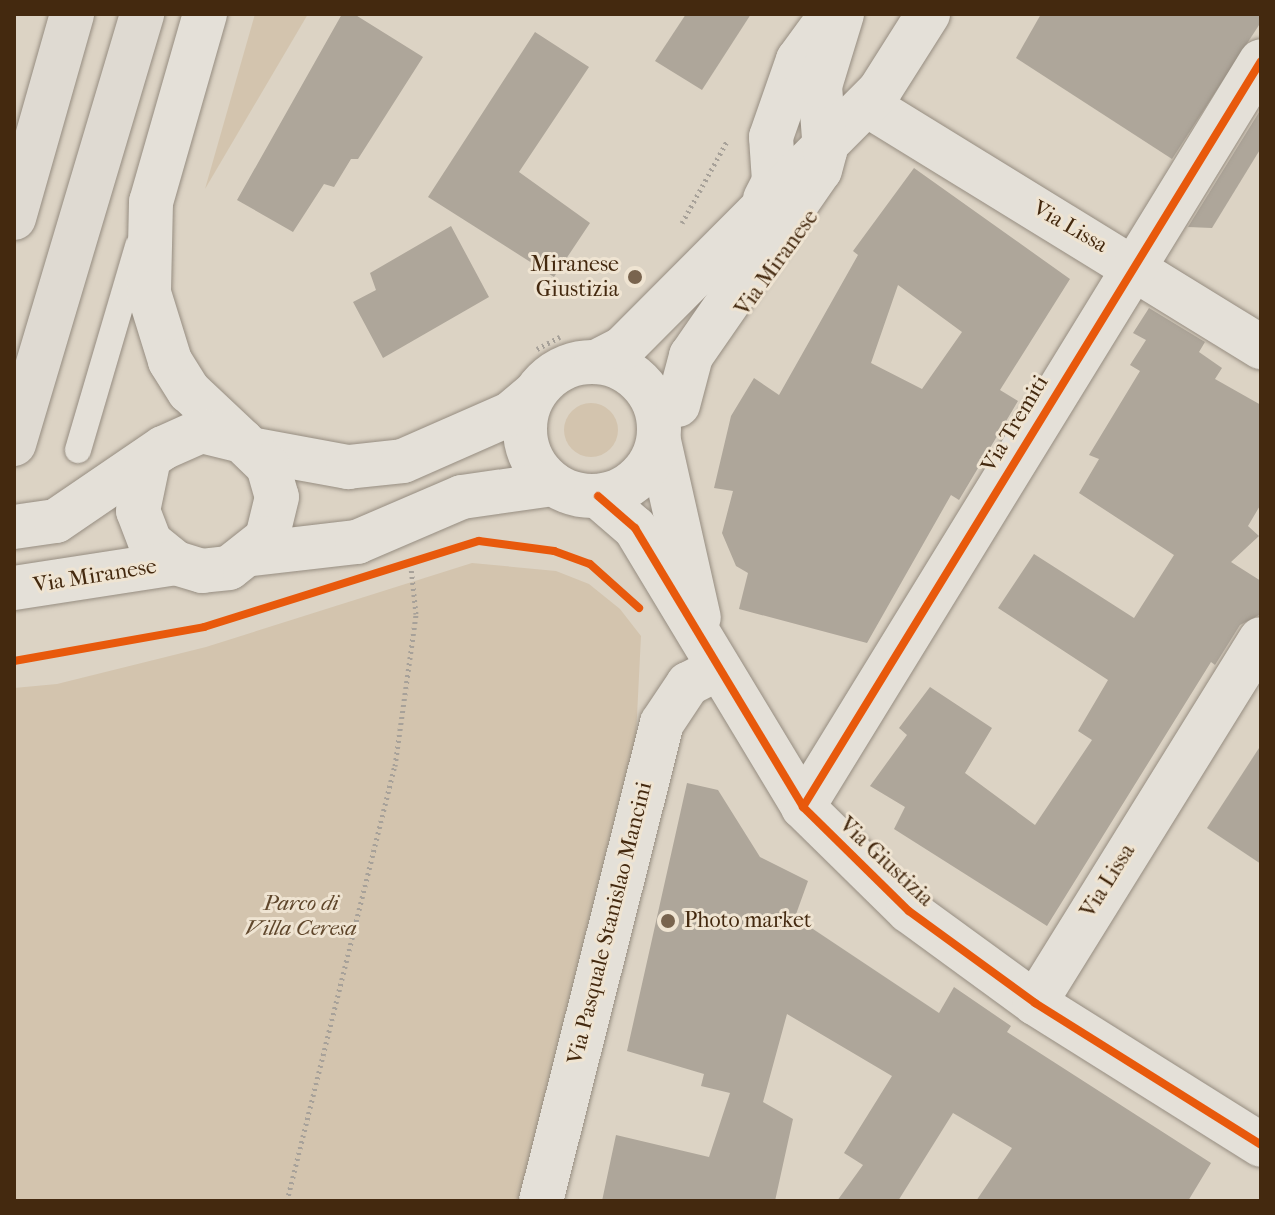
<!DOCTYPE html>
<style>
body{margin:0}
#map{position:relative;width:1275px;height:1215px;overflow:hidden;background:#dcd3c4;font-family:"IM FELL French Canon",serif}
div>[style]{position:absolute}
[style*='--x']{left:calc(var(--x)*1px);top:calc(var(--y)*1px);width:calc(var(--w)*1px);rotate:calc(var(--a)*1deg)}
.green>*{inset:0;background:#d3c4ae}
.round{border-radius:50%}
.building>*{inset:0;background:#aea69a}
.path>*{height:5px;margin-top:-2.5px;transform-origin:0;background:repeating-linear-gradient(90deg,#a7a199 0 2px,transparent 0 6px)}
.roads{filter:drop-shadow(0 0 2px #968d81) drop-shadow(0 0 2px #968d81)}
.service>*{height:26px;margin:-13px;padding:0 13px;transform-origin:13px;border-radius:13px;background:#e4e0d8}
.minor>*{height:44px;margin:-22px;padding:0 22px;transform-origin:22px;border-radius:22px;background:#e4e0d8}
.tertiary>*{height:44px;margin:-22px;padding:0 22px;transform-origin:22px;border-radius:22px;background:#e4e0d8}
.tertiary>.ring{margin:-22px;padding:0;box-sizing:content-box;background:none;border:44px solid #e4e0d8;border-radius:50%}
.motorway>*{height:44px;margin:-22px;padding:0 22px;transform-origin:22px;border-radius:22px;background:#dfdad2}
.cycleway>*{height:8px;margin:-4px;padding:0 4px;transform-origin:4px;border-radius:4px;background:#e8590c}
.dots>*{width:22px;height:22px;translate:-50% -50%;box-sizing:border-box;border:4px solid #efe4d2;border-radius:50%}
span{translate:-50% -50%;white-space:nowrap;text-align:center;line-height:1.15;-webkit-text-stroke:6px #efe4d2;paint-order:stroke}
.street-label{font-size:22px;color:#44290f}
.poi-label{font-size:22px;color:#44290f}
.right{translate:-100% -50%;text-align:right}
.left{translate:0 -50%;text-align:left}
.park-label{font-size:22px;color:#5f462b;font-style:italic}
.frame{position:absolute;inset:0;border:16px solid #44290f;pointer-events:none}
</style>
<div id="map">
<div class="green">
<i style="clip-path:polygon(255px 14px,308px 14px,205px 189px)"></i>
<i class="round" style="left:564px;top:403px;width:54px;height:54px"></i>
<i style="clip-path:polygon(472px 563px,556px 571px,589px 584px,620px 609px,641px 636px,635px 756px,526px 1201px,14px 1201px,14px 688px,57px 684px,206px 647px)"></i>
</div>
<div class="building">
<i style="clip-path:polygon(342px 14px,354px 14px,423px 57px,358px 159px,351px 159px,334px 187px,324px 184px,293px 232px,237px 200px)"></i>
<i style="clip-path:polygon(686px 14px,751px 14px,702px 90px,655px 61px)"></i>
<i style="clip-path:polygon(1041px 14px,1261px 14px,1261px 22px,1172px 159px,1016px 58px)"></i>
<i style="clip-path:polygon(535px 32px,589px 67px,519px 172px,590px 223px,554px 277px,428px 197px)"></i>
<i style="clip-path:polygon(1261px 109px,1261px 148px,1212px 228px,1188px 227px)"></i>
<i style="clip-path:polygon(evenodd,914px 168px,1070px 279px,1000px 390px,1018px 401px,959px 500px,951px 495px,867px 643px,739px 609px,748px 573px,736px 566px,722px 533px,733px 491px,714px 488px,731px 416px,754px 378px,779px 395px,858px 255px,853px 251px,914px 168px,898px 285px,962px 332px,922px 389px,871px 363px,898px 285px)"></i>
<i style="clip-path:polygon(451px 226px,489px 297px,383px 358px,353px 302px,376px 290px,370px 273px)"></i>
<i style="clip-path:polygon(1149px 308px,1205px 342px,1199px 352px,1222px 368px,1215px 379px,1261px 405px,1261px 504px,1248px 526px,1259px 536px,1231px 562px,1261px 581px,1261px 614px,1240px 625px,1215px 665px,1211px 662px,1047px 926px,894px 829px,905px 807px,870px 786px,907px 735px,899px 728px,930px 687px,992px 728px,965px 773px,1035px 825px,1092px 740px,1078px 731px,1108px 680px,998px 608px,1034px 554px,1134px 618px,1174px 555px,1079px 493px,1099px 459px,1089px 455px,1140px 371px,1130px 365px,1146px 340px,1133px 333px)"></i>
<i style="clip-path:polygon(1261px 745px,1261px 864px,1207px 828px)"></i>
<i style="clip-path:polygon(687px 783px,718px 790px,760px 857px,808px 881px,795px 917px,939px 1013px,954px 987px,1011px 1026px,1007px 1032px,1211px 1163px,1188px 1201px,976px 1201px,1012px 1148px,953px 1113px,898px 1201px,837px 1201px,863px 1165px,844px 1153px,892px 1076px,787px 1014px,763px 1102px,793px 1119px,775px 1201px,602px 1201px,616px 1135px,709px 1157px,730px 1093px,701px 1086px,704px 1074px,627px 1051px)"></i>
</div>
<div class="path">
<i style="--x:682;--y:223;--w:94;--a:-61.2"></i>
<i style="--x:537;--y:349;--w:26;--a:-28"></i>
<i style="--x:287;--y:1201;--w:448;--a:-76.1"></i>
<i style="--x:395;--y:766;--w:153;--a:-82.1"></i>
<i style="--x:416;--y:614;--w:47;--a:-96.1"></i>
</div>
<div class="roads">
<div class="service">
<i style="--x:78;--y:450;--w:213;--a:-73.6"></i>
</div>
<div class="minor">
<i style="--x:877;--y:111;--w:451;--a:31.6"></i>
<i style="--x:659;--y:441;--w:181;--a:77.3"></i>
<i style="--x:598;--y:496;--w:49;--a:40.9"></i>
<i style="--x:635;--y:528;--w:326;--a:58.9"></i>
<i style="--x:803;--y:807;--w:148;--a:44.5"></i>
<i style="--x:909;--y:911;--w:156;--a:36.1"></i>
<i style="--x:1035;--y:1003;--w:267;--a:32.1"></i>
<i style="--x:803;--y:807;--w:875;--a:-58.45"></i>
<i style="--x:1035;--y:1003;--w:428;--a:-58.2"></i>
<i style="--x:541;--y:1201;--w:493;--a:-75.8"></i>
<i style="--x:662;--y:723;--w:47;--a:-56.3"></i>
<i style="--x:688;--y:684;--w:33;--a:-27"></i>
</div>
<div class="tertiary">
<i style="--x:205;--y:14;--w:196;--a:106"></i>
<i style="--x:151;--y:202;--w:91;--a:91.3"></i>
<i style="--x:149;--y:293;--w:71;--a:72.8"></i>
<i style="--x:170;--y:361;--w:36;--a:58"></i>
<i style="--x:189;--y:391;--w:73;--a:43.3"></i>
<i style="--x:765;--y:199;--w:20;--a:-63"></i>
<i style="--x:774;--y:181;--w:44;--a:-93.9"></i>
<i style="--x:771;--y:137;--w:82;--a:-70.7"></i>
<i style="--x:798;--y:60;--w:36;--a:-54"></i>
<i class="ring" style="left:525px;top:362px;width:90px;height:90px"></i>
<i style="--x:596;--y:362;--w:30;--a:-27"></i>
<i style="--x:623;--y:348;--w:364;--a:-45.1"></i>
<i style="--x:880;--y:90;--w:90;--a:-57.7"></i>
<i style="--x:678;--y:405;--w:51;--a:-75.1"></i>
<i style="--x:691;--y:356;--w:226;--a:-55.3"></i>
<i style="--x:820;--y:170;--w:20;--a:-75"></i>
<i style="--x:825;--y:151;--w:65;--a:-94.4"></i>
<i style="--x:820;--y:86;--w:75;--a:-73"></i>
<i style="--x:255;--y:450;--w:95;--a:10.4"></i>
<i style="--x:348;--y:467;--w:55;--a:-6.2"></i>
<i style="--x:403;--y:461;--w:117;--a:-23.7"></i>
<i style="--x:510;--y:414;--w:31;--a:-40"></i>
<i style="--x:14;--y:527;--w:42;--a:-8.1"></i>
<i style="--x:56;--y:521;--w:130;--a:-34.3"></i>
<i style="--x:163;--y:448;--w:42;--a:-24.1"></i>
<i style="--x:201;--y:431;--w:42;--a:13.7"></i>
<i style="--x:242;--y:441;--w:36;--a:44"></i>
<i style="--x:268;--y:466;--w:32;--a:74"></i>
<i style="--x:277;--y:497;--w:42;--a:103.7"></i>
<i style="--x:267;--y:538;--w:48;--a:141.7"></i>
<i style="--x:229;--y:568;--w:27;--a:174"></i>
<i style="--x:202;--y:571;--w:27;--a:-163"></i>
<i style="--x:176;--y:563;--w:33;--a:-141"></i>
<i style="--x:150;--y:542;--w:33;--a:-111"></i>
<i style="--x:138;--y:511;--w:49;--a:-78.2"></i>
<i style="--x:253;--y:554;--w:105;--a:-6.6"></i>
<i style="--x:357;--y:542;--w:114;--a:-23.2"></i>
<i style="--x:462;--y:497;--w:92;--a:-8.1"></i>
<i style="--x:14;--y:588;--w:164;--a:-8.8"></i>
</div>
<div class="motorway">
<i style="--x:14;--y:218;--w:212;--a:-74.1"></i>
<i style="--x:14;--y:444;--w:449;--a:-73.4"></i>
</div>
</div>
<div class="cycleway">
<i style="--x:598;--y:496;--w:49;--a:40.9"></i>
<i style="--x:635;--y:528;--w:326;--a:58.9"></i>
<i style="--x:803;--y:807;--w:148;--a:44.5"></i>
<i style="--x:909;--y:911;--w:156;--a:36.1"></i>
<i style="--x:1035;--y:1003;--w:267;--a:32.1"></i>
<i style="--x:14;--y:661;--w:193;--a:-10.1"></i>
<i style="--x:204;--y:627;--w:288;--a:-17.4"></i>
<i style="--x:479;--y:541;--w:76;--a:7.6"></i>
<i style="--x:554;--y:551;--w:38;--a:20"></i>
<i style="--x:590;--y:564;--w:66;--a:41.9"></i>
<i style="--x:803;--y:807;--w:875;--a:-58.45"></i>
</div>
<div class="dots">
<i style="left:635px;top:277px;background:#79644e"></i>
<i style="left:668px;top:921px;background:#79644e"></i>
</div>
<div class="street-label">
<span style="left:1070px;top:227px;rotate:30deg">Via Lissa</span>
<span style="left:777px;top:263px;rotate:-54deg">Via Miranese</span>
<span style="left:1015px;top:424px;rotate:-59deg">Via Tremiti</span>
<span style="left:95px;top:576px;rotate:-9deg">Via Miranese</span>
<span style="left:886px;top:862px;rotate:43deg">Via Giustizia</span>
<span style="left:1108px;top:881px;rotate:-58deg">Via Lissa</span>
<span style="left:610px;top:923px;rotate:-76deg">Via Pasquale Stanislao Mancini</span>
</div>
<div class="poi-label">
<span class="right" style="left:619px;top:277px">Miranese<br>Giustizia</span>
<span class="left" style="left:684px;top:921px">Photo market</span>
</div>
<div class="park-label">
<span style="left:301px;top:916px">Parco di<br>Villa Ceresa</span>
</div>
<div class="frame"></div>
</div>
